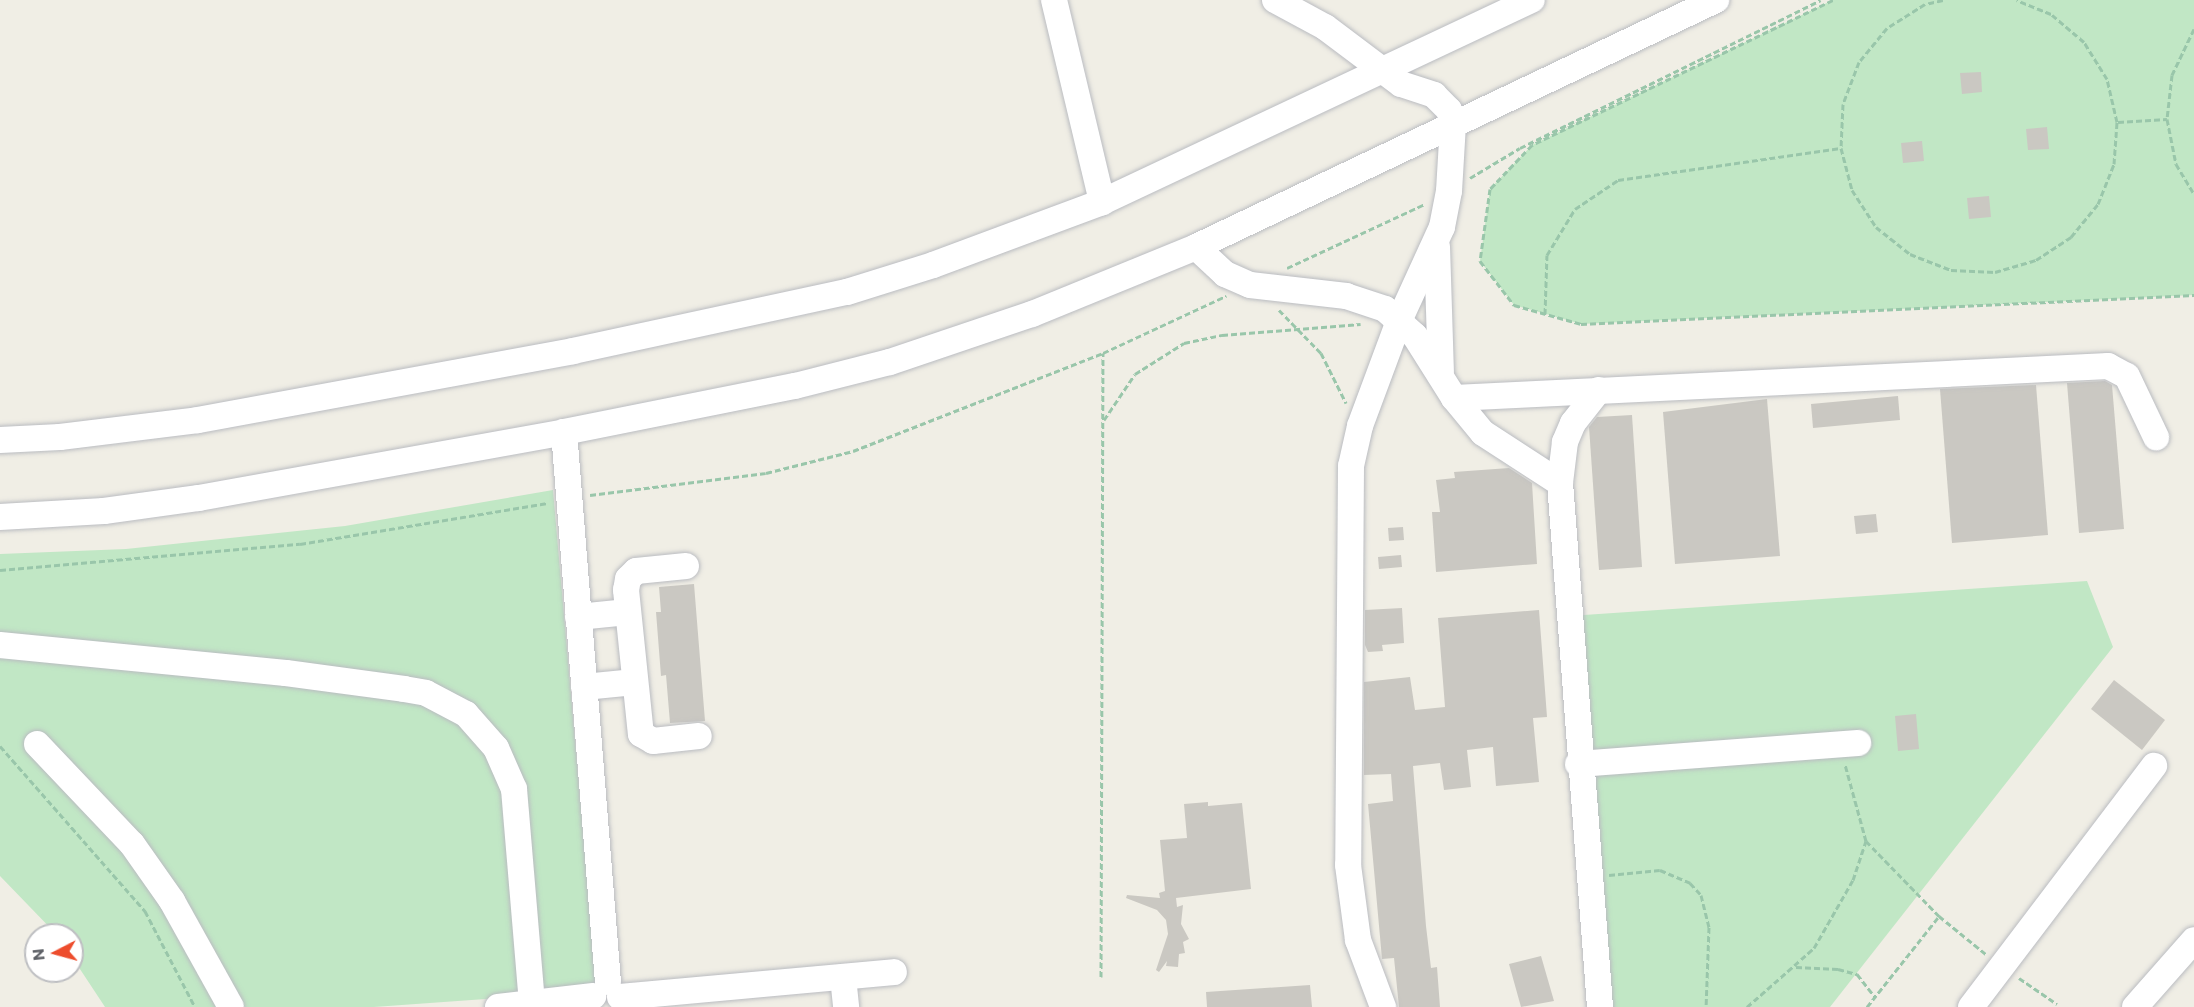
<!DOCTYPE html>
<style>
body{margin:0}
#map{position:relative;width:2194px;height:1007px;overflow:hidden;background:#f0eee5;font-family:Commissioner,sans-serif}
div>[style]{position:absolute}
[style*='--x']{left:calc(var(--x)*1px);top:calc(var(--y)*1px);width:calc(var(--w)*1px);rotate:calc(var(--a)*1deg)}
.green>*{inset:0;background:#c1e7c5}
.building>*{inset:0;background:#cac8c2}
.path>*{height:3px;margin-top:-1.5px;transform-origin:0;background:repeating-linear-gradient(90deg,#99c6aa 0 6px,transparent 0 9px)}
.roads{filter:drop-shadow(0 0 2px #babcc1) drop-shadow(0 0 2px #babcc1)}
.minor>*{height:26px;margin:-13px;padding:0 13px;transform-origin:13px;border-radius:13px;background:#fff}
span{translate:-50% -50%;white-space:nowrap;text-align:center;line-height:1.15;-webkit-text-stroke:5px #fff;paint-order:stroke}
.north{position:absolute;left:24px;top:923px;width:60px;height:60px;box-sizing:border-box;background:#fff;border:2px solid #bebfc2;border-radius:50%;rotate:264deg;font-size:16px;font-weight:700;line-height:24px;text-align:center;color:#5d6066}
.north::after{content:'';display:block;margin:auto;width:21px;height:27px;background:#ed4d2d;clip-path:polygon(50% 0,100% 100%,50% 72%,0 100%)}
</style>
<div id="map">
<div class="green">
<i style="clip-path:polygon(1833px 0,2194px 0,2194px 295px,1581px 324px,1514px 305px,1480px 261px,1490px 189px,1532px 145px)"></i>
<i style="clip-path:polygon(553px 490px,597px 991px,374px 1007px,105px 1007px,72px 957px,72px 935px,57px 935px,0 876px,0 554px,126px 549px,345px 526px)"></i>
<i style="clip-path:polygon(2087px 581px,2113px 647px,1830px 1007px,1602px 1007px,1569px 616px)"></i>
</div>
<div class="building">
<i style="clip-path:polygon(1981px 72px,1982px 92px,1962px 94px,1960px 73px)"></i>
<i style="clip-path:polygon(2047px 127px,2049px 149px,2028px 150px,2026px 129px)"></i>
<i style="clip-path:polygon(1922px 141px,1924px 161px,1903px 163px,1901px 143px)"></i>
<i style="clip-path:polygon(1989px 196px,1991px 217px,1969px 219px,1967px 198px)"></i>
<i style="clip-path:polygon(2105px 381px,2112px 385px,2124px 529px,2079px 533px,2067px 383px)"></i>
<i style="clip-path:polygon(2036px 385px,2048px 535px,1952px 543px,1940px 389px)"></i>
<i style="clip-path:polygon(1898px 396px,1900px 420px,1813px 428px,1811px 404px)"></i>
<i style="clip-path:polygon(1767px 399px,1780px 556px,1675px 564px,1663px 412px)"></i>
<i style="clip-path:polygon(1632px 415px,1642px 567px,1599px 570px,1589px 427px,1597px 417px)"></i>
<i style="clip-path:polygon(1509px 468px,1532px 483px,1537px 564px,1436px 572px,1432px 512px,1440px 512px,1436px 480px,1455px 478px,1454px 472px)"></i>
<i style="clip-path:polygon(1876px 514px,1878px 532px,1856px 534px,1854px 516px)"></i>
<i style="clip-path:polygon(1403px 527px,1404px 540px,1389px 541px,1388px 528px)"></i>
<i style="clip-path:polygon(1401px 555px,1402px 567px,1379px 569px,1378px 557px)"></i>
<i style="clip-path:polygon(694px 584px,705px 721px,670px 723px,666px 675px,661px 676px,656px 612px,661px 612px,659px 587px)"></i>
<i style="clip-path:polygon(1402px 608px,1404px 643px,1382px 645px,1383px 651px,1368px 652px,1365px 645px,1365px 610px)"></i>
<i style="clip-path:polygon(1539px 610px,1547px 717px,1533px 718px,1539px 782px,1496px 786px,1493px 747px,1467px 750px,1471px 787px,1444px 790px,1440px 763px,1413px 766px,1426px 926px,1431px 968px,1437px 967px,1440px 1007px,1399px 1007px,1394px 958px,1382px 959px,1368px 804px,1393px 801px,1391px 774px,1364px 775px,1364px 682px,1410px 677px,1415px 710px,1445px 707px,1438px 618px)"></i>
<i style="clip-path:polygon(2114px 680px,2165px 720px,2142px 750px,2091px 709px)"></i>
<i style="clip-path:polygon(1916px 714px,1919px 749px,1898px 751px,1895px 716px)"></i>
<i style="clip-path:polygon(1208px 802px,1208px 806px,1242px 803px,1251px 889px,1176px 898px,1177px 907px,1183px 905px,1181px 924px,1189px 939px,1183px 942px,1185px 953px,1179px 954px,1178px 967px,1166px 966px,1167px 961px,1159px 972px,1156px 970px,1168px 934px,1166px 920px,1157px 910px,1126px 898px,1127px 895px,1160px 898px,1159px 893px,1165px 891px,1160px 840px,1187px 838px,1184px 804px)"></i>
<i style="clip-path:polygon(1541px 956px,1554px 1001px,1521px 1007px,1509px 964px)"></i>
<i style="clip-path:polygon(1310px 985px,1312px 1007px,1207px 1007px,1206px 992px)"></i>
</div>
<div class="path">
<i style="--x:1833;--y:0;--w:334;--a:154.3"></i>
<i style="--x:1532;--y:145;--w:61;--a:133.7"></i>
<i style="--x:1490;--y:189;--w:73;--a:97.9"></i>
<i style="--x:1480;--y:261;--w:56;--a:52.3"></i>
<i style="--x:1514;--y:305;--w:70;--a:15.8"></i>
<i style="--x:1581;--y:324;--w:614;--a:-2.71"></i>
<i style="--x:1943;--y:0;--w:18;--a:167"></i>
<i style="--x:1925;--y:4;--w:45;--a:147.7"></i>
<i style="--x:1887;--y:28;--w:44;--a:129.5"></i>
<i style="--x:1859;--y:62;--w:45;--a:110.9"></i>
<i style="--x:1843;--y:104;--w:44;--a:92.6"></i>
<i style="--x:1841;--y:148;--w:43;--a:75.3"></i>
<i style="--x:1852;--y:190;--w:44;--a:57"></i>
<i style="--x:1876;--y:227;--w:43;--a:38.5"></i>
<i style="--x:1910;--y:254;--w:44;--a:21.3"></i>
<i style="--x:1951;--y:270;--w:44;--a:2.6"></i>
<i style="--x:1995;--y:272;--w:43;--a:-16.3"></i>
<i style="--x:2036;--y:260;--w:42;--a:-33.3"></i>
<i style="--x:2071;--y:237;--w:43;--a:-50.7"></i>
<i style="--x:2098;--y:204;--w:43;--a:-68.2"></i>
<i style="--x:2114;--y:164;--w:42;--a:-85.9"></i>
<i style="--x:2117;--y:122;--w:44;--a:-103.1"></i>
<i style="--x:2107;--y:79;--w:44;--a:-121.9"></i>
<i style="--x:2084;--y:42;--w:43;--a:-139.7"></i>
<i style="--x:2051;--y:14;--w:37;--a:-158"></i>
<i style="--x:2194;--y:29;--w:51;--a:115.6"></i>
<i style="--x:2172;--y:75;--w:44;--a:96.5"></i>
<i style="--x:2167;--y:119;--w:46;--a:78.7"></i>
<i style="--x:2176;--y:164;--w:35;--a:59"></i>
<i style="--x:2118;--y:122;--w:49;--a:-3.5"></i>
<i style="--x:1470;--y:178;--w:58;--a:-31"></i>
<i style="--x:1520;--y:148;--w:335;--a:-26.2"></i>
<i style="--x:1287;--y:268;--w:152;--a:-24.9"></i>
<i style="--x:1279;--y:310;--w:60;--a:45.7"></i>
<i style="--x:1321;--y:353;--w:56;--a:63.4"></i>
<i style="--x:1545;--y:314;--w:59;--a:-88.1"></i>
<i style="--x:1547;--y:255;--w:54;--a:-58.7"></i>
<i style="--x:1575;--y:209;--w:52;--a:-34"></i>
<i style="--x:1618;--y:180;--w:225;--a:-8.2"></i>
<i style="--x:1104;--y:420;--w:55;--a:-56"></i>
<i style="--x:1135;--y:374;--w:58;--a:-32.3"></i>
<i style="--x:1184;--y:343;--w:39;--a:-12"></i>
<i style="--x:1222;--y:335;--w:139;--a:-4.5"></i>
<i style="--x:590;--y:495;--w:177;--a:-7.1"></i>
<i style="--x:766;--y:473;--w:90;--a:-14.2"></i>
<i style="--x:853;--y:451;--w:269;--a:-21.4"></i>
<i style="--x:1103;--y:353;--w:136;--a:-24.9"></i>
<i style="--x:0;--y:570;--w:301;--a:-5"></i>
<i style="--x:300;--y:544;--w:251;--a:-9.4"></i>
<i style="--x:0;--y:746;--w:220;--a:48.7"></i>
<i style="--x:145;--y:911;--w:108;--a:62.5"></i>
<i style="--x:1866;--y:841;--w:105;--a:45.8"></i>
<i style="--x:1939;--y:916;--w:62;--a:39.1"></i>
<i style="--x:1609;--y:875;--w:51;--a:-5.6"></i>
<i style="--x:1660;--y:870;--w:33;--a:23"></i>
<i style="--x:1690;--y:883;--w:16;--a:47"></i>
<i style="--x:1701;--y:895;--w:33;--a:76"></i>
<i style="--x:1709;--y:927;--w:80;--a:92.1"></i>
<i style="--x:1796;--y:967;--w:42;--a:2.7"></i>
<i style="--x:1838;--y:969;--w:20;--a:15"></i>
<i style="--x:1857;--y:974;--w:29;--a:52"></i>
<i style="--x:1101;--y:977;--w:624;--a:-89.82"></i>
<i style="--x:2019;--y:978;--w:46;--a:34.4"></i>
<i style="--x:1747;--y:1007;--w:89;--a:-41.4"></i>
<i style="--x:1814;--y:948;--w:78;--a:-60.2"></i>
<i style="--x:1853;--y:880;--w:41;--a:-71.6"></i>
<i style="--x:1866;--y:841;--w:80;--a:-105.3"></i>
<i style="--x:1867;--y:1007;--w:116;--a:-51.6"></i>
</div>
<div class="roads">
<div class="minor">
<i style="--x:1054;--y:0;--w:208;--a:76.6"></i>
<i style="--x:1275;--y:0;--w:57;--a:28.4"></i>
<i style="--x:1325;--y:27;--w:95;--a:36.9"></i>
<i style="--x:1401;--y:84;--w:35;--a:18"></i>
<i style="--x:1434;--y:95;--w:21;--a:45"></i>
<i style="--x:1449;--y:110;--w:15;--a:74"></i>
<i style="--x:1453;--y:124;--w:67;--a:93.4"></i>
<i style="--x:1449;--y:191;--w:37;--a:101"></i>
<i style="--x:1442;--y:227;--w:103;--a:114.6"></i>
<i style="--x:1399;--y:321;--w:112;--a:110.4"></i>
<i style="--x:1360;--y:426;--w:41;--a:102.7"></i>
<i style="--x:1351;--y:466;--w:399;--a:90.4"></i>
<i style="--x:1348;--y:865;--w:76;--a:82.4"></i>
<i style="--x:1358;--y:940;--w:72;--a:69.5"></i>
<i style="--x:1196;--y:247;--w:40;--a:43"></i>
<i style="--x:1225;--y:274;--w:27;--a:24"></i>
<i style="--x:1250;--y:285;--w:97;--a:6.5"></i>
<i style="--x:1346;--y:296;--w:41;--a:18.4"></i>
<i style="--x:1385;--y:309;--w:40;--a:42"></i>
<i style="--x:1415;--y:336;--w:73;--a:57.8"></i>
<i style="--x:1454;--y:398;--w:45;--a:50.4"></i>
<i style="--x:1483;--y:433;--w:92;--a:33"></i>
<i style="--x:1437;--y:247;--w:125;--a:88.2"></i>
<i style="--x:1599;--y:390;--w:42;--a:128.2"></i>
<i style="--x:1573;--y:423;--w:21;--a:113"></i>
<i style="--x:1565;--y:442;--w:41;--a:97"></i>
<i style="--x:1560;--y:483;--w:526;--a:85.63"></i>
<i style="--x:1454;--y:398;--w:655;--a:-2.8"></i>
<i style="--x:2108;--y:366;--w:21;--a:28"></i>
<i style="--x:2127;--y:376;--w:68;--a:64.6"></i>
<i style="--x:564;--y:432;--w:552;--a:85.43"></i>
<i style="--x:0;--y:440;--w:60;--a:-2.9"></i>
<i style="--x:60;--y:437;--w:139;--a:-7"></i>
<i style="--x:198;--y:420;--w:381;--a:-10.4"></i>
<i style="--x:573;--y:351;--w:280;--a:-12.2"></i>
<i style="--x:847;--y:292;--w:90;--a:-17.4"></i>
<i style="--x:933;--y:265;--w:180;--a:-20.4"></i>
<i style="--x:1102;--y:202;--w:475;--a:-25.2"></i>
<i style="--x:0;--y:517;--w:104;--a:-3.3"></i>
<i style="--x:104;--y:511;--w:96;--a:-7.8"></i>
<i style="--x:199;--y:498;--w:371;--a:-10.2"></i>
<i style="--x:564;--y:432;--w:236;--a:-11.3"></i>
<i style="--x:795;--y:386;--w:98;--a:-14.2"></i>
<i style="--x:890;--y:362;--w:150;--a:-18.7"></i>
<i style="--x:1032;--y:314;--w:177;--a:-22.2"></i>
<i style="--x:1196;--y:247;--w:576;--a:-25.41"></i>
<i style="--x:686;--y:566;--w:50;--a:174.3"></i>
<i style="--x:636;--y:571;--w:11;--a:135"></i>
<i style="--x:628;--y:579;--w:11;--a:100"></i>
<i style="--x:626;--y:590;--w:145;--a:84.1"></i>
<i style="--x:641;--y:734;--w:14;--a:30"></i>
<i style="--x:653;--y:741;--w:46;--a:-6.2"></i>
<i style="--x:578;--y:617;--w:50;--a:-5.7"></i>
<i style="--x:0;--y:645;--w:287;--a:5.6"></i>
<i style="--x:286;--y:673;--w:119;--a:7.7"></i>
<i style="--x:404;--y:689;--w:22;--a:10"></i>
<i style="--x:426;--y:693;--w:45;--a:27.7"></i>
<i style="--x:466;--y:714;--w:45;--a:48.6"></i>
<i style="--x:496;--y:748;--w:45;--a:66.3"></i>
<i style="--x:514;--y:789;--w:215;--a:85.2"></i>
<i style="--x:584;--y:687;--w:51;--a:-5.6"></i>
<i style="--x:37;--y:744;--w:138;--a:46.5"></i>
<i style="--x:132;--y:844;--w:70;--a:54.9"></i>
<i style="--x:172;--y:901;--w:121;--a:60.9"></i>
<i style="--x:1578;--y:764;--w:281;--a:-4.3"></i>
<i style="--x:843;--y:977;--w:30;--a:84"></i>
<i style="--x:620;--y:997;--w:275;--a:-5.2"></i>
<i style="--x:498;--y:1007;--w:96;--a:-6.6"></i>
<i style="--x:1971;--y:1007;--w:303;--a:-52.8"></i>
<i style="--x:2135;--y:1007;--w:89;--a:-48.6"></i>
</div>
</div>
<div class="north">N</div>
</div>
